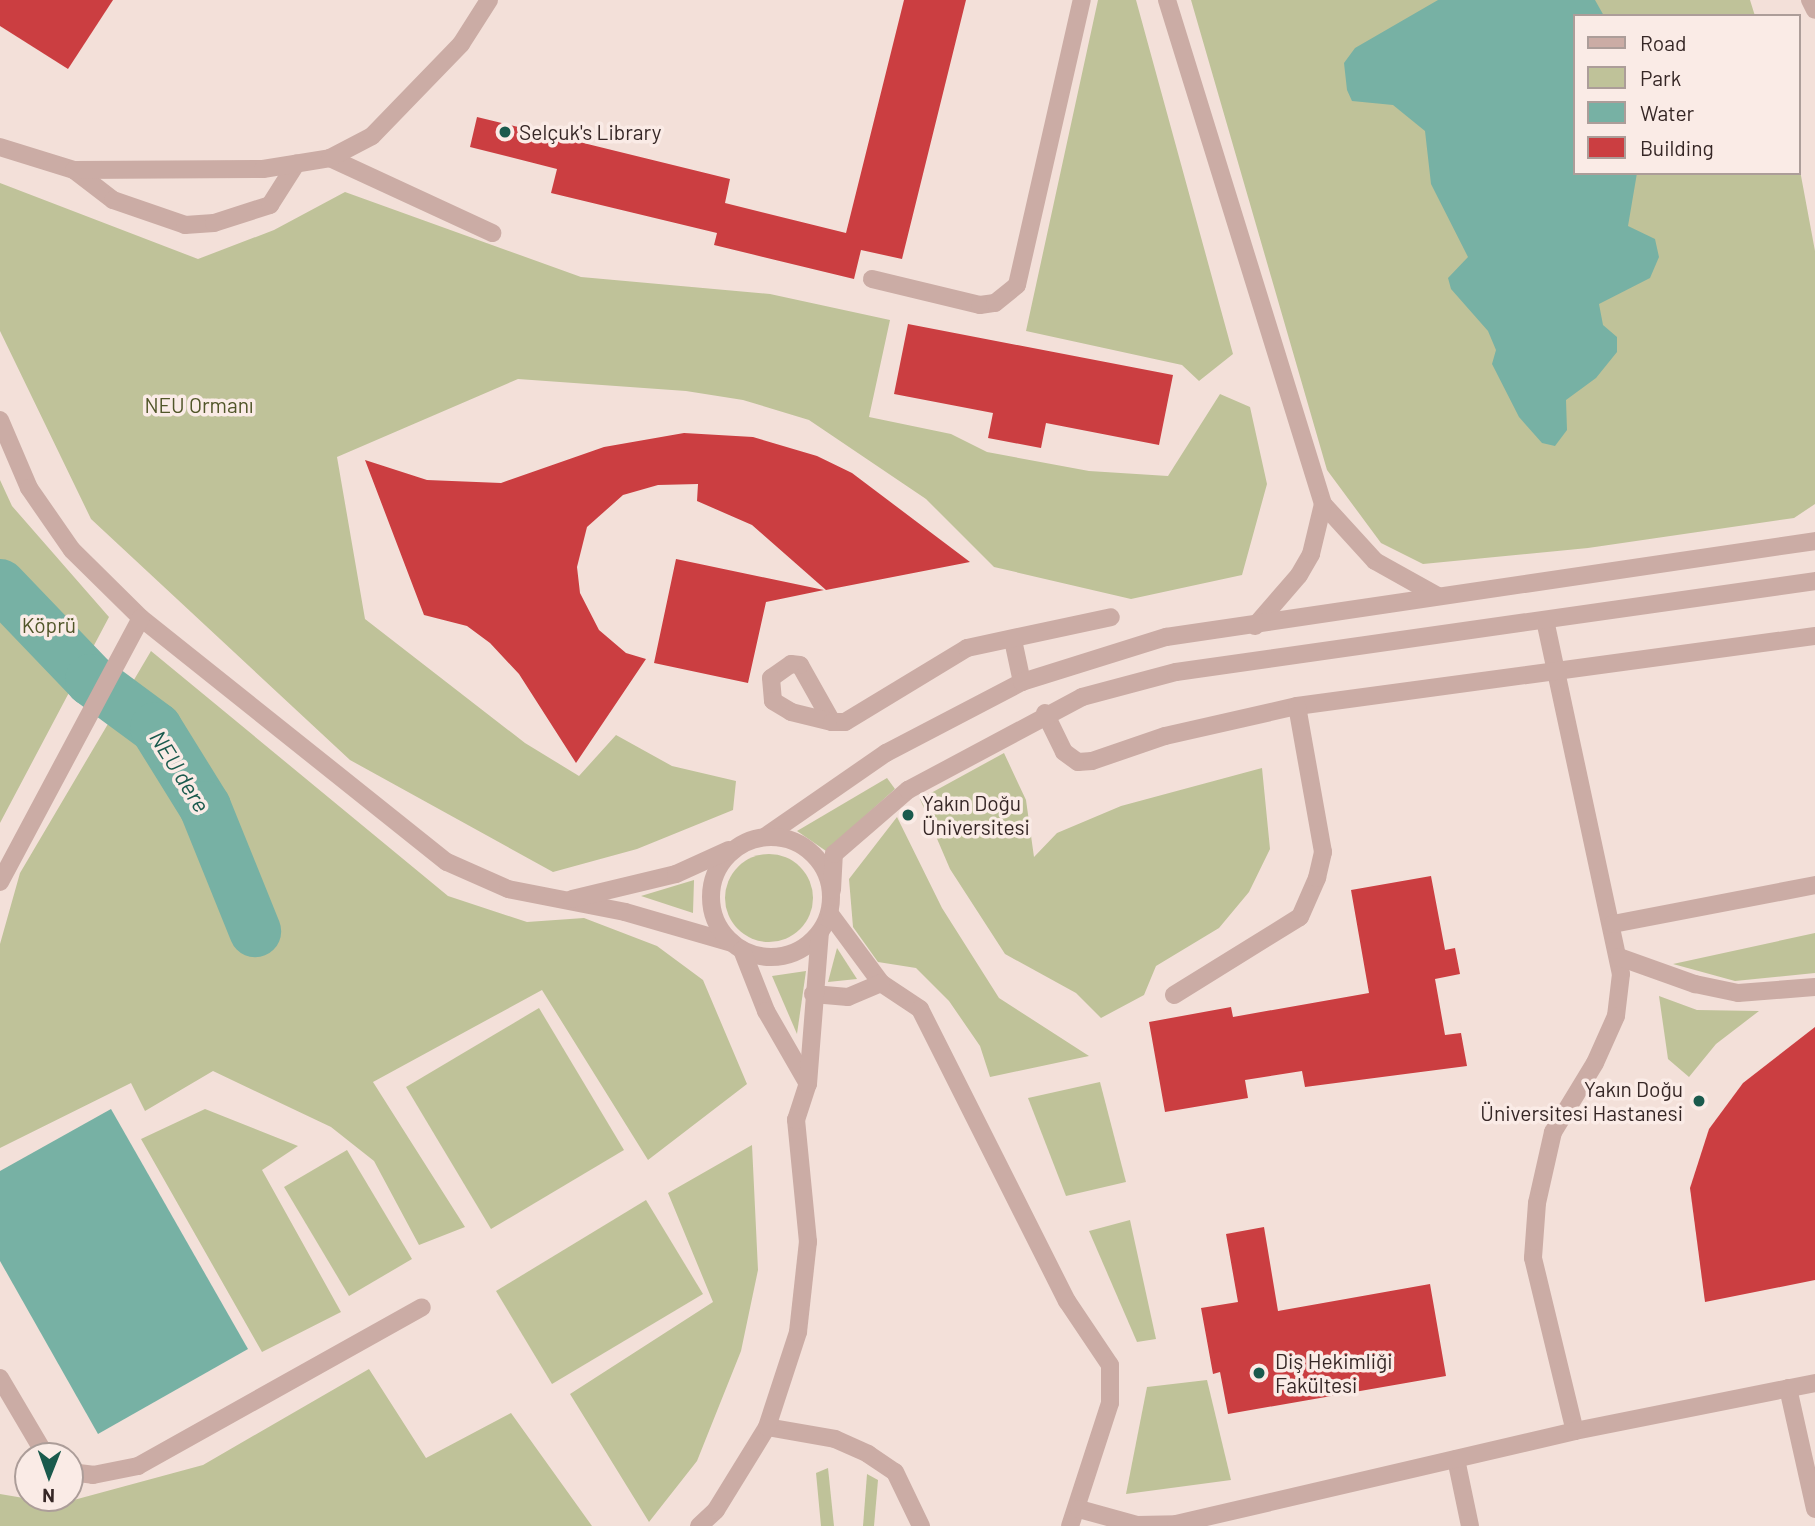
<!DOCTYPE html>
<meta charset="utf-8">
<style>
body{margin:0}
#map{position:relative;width:1815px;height:1526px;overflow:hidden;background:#f3e0d9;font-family:Barlow,sans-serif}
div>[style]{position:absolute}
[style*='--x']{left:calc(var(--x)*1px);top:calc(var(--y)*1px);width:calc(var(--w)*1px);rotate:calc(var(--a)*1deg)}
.green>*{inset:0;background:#bfc299}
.round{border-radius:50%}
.water>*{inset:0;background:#77b1a4}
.river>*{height:52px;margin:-26px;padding:0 26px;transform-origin:26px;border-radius:26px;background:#77b1a4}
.building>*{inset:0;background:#cb3e41}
.minor>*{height:18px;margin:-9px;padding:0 9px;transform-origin:9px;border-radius:9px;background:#cbaca5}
.minor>.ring{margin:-9px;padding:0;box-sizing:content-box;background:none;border:18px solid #cbaca5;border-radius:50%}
.dots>*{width:19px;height:19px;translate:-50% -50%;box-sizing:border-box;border:4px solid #faebe6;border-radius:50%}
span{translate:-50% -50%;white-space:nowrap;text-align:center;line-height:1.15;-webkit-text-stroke:7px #faebe6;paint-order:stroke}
.poi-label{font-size:21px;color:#362726}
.left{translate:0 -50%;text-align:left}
.right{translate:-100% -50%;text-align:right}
.park-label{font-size:21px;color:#515629}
.water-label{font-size:23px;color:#1a5a4d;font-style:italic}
.legend{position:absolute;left:1573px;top:14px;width:228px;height:161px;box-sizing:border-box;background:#faebe6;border:2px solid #ac9d99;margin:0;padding:9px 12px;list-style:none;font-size:21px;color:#362726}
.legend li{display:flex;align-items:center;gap:14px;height:35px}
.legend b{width:35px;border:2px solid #ac9d99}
.north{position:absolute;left:14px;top:1442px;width:70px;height:70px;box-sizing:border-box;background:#faebe6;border:2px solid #ac9d99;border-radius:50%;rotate:181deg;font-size:19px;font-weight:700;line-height:28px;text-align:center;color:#362726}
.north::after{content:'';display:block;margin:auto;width:24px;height:32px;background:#1a5a4d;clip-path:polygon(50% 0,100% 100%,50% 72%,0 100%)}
</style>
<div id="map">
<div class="green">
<i style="clip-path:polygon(1098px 0,1136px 0,1233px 354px,1199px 381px,1182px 365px,1026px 331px)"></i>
<i style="clip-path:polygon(1191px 0,1750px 0,1755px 16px,1575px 16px,1575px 173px,1799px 173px,1799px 165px,1815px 251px,1815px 504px,1794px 518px,1588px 548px,1423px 564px,1381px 543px,1327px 470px)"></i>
<i style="clip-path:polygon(0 183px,198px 259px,274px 230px,345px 192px,581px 277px,770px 294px,890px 320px,869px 417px,951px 434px,987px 452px,1089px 471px,1168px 476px,1220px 394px,1250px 407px,1267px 484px,1242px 575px,1131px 599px,994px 567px,926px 499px,809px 420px,743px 400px,686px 391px,518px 379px,337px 457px,365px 619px,525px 743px,579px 776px,616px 735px,672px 766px,736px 781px,733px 810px,637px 849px,553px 872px,350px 760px,91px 519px,0 331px)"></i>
<i style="clip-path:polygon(0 480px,12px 506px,109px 617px,0 823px)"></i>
<i style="clip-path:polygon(151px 651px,448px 896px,527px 922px,584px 918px,657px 946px,703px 980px,747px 1084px,648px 1160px,542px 990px,373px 1082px,465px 1227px,419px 1245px,374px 1161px,331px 1127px,213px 1071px,145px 1111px,131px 1083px,0 1148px,0 944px,20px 873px)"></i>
<i style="clip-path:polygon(1004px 753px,1026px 800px,1034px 857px,1057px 833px,1121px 806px,1262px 768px,1270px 849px,1249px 892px,1219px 928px,1156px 966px,1144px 995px,1101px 1018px,1076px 993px,1005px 954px,950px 869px,920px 799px)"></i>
<i style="clip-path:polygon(887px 778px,895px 789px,826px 851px,797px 831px)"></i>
<i style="clip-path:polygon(897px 817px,942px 908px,999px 998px,1089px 1056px,990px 1077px,980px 1046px,949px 1001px,916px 968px,878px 962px,853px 927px,849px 879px)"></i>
<i class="round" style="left:725px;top:854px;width:88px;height:88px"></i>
<i style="clip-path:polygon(694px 880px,693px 913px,641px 896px)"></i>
<i style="clip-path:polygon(1815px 933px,1815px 973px,1735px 981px,1673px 964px)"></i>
<i style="clip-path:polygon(837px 948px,857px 979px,828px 982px)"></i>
<i style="clip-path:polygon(806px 971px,797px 1034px,772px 976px)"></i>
<i style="clip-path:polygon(1659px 996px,1697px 1010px,1759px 1011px,1716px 1044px,1689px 1077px,1668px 1059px)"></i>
<i style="clip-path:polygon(539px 1008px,624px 1150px,491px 1229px,406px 1087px)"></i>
<i style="clip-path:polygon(1100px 1082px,1126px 1182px,1066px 1196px,1028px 1098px)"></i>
<i style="clip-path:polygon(205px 1109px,298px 1146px,262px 1170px,341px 1312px,262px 1352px,141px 1139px)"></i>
<i style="clip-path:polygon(752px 1145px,758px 1270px,741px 1351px,697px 1461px,649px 1522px,570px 1394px,713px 1302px,668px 1193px)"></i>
<i style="clip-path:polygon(347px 1150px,412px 1259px,349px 1296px,284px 1187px)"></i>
<i style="clip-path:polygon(646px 1200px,703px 1294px,552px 1384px,496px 1291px)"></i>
<i style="clip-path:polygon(1130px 1220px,1156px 1339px,1137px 1342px,1089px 1231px)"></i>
<i style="clip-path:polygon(369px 1369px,426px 1458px,511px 1413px,592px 1526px,0 1526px,0 1494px,59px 1504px,203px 1465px)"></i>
<i style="clip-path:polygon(1207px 1380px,1231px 1480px,1126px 1494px,1147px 1387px)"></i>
<i style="clip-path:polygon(828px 1468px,834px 1526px,821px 1526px,816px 1473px)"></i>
<i style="clip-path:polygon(867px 1474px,878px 1480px,874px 1526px,863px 1526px)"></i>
</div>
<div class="water">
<i style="clip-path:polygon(1438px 0,1595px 0,1604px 16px,1575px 16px,1575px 173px,1637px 173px,1628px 226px,1655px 239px,1659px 257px,1650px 278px,1599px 304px,1603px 325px,1617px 337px,1617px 352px,1596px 378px,1566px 400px,1567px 430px,1555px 446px,1542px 443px,1519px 417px,1492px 364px,1496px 350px,1488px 331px,1451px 289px,1448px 278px,1468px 257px,1431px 184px,1425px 131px,1393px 105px,1352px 101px,1347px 90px,1344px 63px,1355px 48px)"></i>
<i style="clip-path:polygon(111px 1109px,248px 1349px,98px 1434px,0 1261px,0 1171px)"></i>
</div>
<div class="river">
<i style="--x:0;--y:585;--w:132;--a:46.2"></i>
<i style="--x:91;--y:680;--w:81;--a:36.4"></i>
<i style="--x:156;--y:728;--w:93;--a:58.2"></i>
<i style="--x:205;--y:807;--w:134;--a:68"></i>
</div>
<div class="building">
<i style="clip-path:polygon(0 0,113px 0,68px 69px,0 26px)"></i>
<i style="clip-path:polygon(904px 0,966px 0,902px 259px,861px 250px,854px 279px,714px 245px,717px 233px,551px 193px,557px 169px,470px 147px,477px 117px,730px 179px,725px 203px,846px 233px)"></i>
<i style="clip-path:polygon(908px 324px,1173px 375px,1159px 445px,1046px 423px,1041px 448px,988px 438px,993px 413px,894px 394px)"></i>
<i style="clip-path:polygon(684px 433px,753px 437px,817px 456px,852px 473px,970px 562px,826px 590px,752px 525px,697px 501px,698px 484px,658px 485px,623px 495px,587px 527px,577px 567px,580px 593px,599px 630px,626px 653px,646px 659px,576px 763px,519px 674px,490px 643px,467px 626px,424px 615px,365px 460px,427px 480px,501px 483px,604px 447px)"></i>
<i style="clip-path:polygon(676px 559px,824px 590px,766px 602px,748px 683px,654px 663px)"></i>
<i style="clip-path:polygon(1431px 876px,1445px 950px,1455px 948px,1460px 974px,1435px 979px,1445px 1035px,1461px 1033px,1467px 1066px,1305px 1087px,1302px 1071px,1245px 1080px,1248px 1098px,1165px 1112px,1149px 1022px,1231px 1007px,1233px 1017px,1369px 993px,1351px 890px)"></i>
<i style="clip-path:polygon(1815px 1027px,1815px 1280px,1705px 1302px,1690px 1188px,1709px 1129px,1743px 1083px)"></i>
<i style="clip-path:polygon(1264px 1227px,1278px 1311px,1430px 1284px,1446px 1376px,1228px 1414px,1220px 1372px,1213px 1374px,1201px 1308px,1238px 1302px,1226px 1234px)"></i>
</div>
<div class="minor">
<i style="--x:1167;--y:0;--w:528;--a:72.8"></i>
<i style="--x:1323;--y:504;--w:77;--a:47.6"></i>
<i style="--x:1375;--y:561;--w:72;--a:29.1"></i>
<i style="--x:1810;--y:0;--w:11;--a:63"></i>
<i style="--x:0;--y:147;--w:77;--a:17.3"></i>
<i style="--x:74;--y:170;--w:49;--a:37.6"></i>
<i style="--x:113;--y:200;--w:76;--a:19.1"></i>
<i style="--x:185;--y:225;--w:29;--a:-4"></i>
<i style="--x:214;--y:223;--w:59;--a:-17.8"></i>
<i style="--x:270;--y:205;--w:49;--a:-57.6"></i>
<i style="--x:330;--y:158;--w:179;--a:24.8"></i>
<i style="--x:74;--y:170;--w:189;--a:-0.3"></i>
<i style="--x:263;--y:169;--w:68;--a:-9.3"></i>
<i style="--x:330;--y:158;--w:47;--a:-27.6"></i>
<i style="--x:372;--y:136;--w:128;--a:-45.9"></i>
<i style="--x:461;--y:44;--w:52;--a:-57.5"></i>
<i style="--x:872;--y:279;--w:111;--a:13.5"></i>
<i style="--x:980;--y:305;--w:15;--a:-8"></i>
<i style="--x:995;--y:303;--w:28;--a:-39"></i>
<i style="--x:1017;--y:285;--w:292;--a:-77.2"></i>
<i style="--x:0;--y:420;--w:74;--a:66.9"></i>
<i style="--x:29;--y:488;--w:75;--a:55.3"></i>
<i style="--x:72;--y:550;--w:97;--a:44.6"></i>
<i style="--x:141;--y:618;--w:391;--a:38.6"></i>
<i style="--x:447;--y:862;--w:67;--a:23.9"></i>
<i style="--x:508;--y:889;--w:119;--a:11.1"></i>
<i style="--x:625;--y:912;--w:111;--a:16.2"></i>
<i style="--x:1545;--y:620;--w:362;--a:77.9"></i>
<i style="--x:1621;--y:974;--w:42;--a:96.8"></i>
<i style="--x:1616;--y:1016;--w:51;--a:114.1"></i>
<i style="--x:1595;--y:1063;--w:81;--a:121.3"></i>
<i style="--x:1553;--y:1132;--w:73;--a:102.7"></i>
<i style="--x:1537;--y:1203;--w:55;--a:94.2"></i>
<i style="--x:1533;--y:1258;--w:178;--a:76.4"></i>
<i style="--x:1255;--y:626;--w:67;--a:-49.2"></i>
<i style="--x:1299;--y:575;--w:24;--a:-60"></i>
<i style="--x:1311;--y:554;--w:51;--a:-76.5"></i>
<i style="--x:1013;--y:640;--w:43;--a:77.9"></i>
<i style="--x:1045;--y:713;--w:43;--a:64"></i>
<i style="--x:1064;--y:752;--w:17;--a:36"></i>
<i style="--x:1078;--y:762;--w:14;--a:-4"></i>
<i style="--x:1092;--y:761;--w:77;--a:-18.9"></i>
<i style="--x:1165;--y:736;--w:135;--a:-12.8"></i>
<i style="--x:1297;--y:706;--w:523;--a:-7.7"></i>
<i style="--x:832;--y:722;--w:65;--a:-119.3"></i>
<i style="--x:800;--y:665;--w:9;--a:-174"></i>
<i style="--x:791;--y:664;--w:24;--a:145"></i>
<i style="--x:771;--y:678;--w:23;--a:85"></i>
<i style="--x:773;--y:701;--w:21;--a:31"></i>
<i style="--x:791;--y:712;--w:42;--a:13.7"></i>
<i style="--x:832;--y:722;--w:13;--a:0"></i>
<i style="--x:845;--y:722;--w:143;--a:-31.2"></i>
<i style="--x:967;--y:648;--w:147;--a:-12.1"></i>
<i style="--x:766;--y:836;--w:146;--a:-34.7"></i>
<i style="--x:886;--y:753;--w:153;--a:-27.6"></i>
<i style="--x:1022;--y:682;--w:151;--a:-17.4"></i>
<i style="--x:1166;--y:637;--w:656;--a:-8.41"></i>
<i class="ring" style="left:711px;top:837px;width:102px;height:102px"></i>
<i style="--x:0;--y:882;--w:299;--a:-61.9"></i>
<i style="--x:832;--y:890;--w:36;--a:-87"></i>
<i style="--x:834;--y:854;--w:98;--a:-40.9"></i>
<i style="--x:908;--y:790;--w:197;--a:-28.1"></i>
<i style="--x:1082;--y:697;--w:97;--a:-14.9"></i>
<i style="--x:1176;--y:672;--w:645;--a:-8.1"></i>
<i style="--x:572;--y:899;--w:107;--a:-13.5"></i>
<i style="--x:676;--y:874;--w:58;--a:-24.4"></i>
<i style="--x:830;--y:914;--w:86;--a:53.5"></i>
<i style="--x:881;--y:983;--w:47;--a:33.7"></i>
<i style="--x:920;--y:1009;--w:327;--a:63.3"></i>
<i style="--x:1067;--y:1301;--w:77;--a:56.1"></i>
<i style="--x:1110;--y:1365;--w:38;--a:90"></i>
<i style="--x:1110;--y:1403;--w:129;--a:108"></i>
<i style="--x:1613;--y:924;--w:206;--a:-10.9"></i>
<i style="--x:742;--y:950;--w:66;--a:68.5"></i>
<i style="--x:766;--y:1011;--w:84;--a:60.1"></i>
<i style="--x:1619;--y:957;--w:81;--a:19.6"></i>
<i style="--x:1695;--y:984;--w:44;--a:11.8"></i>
<i style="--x:1738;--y:993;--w:77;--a:-4.5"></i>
<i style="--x:813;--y:994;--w:35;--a:5"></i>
<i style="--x:848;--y:997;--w:36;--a:-23"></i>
<i style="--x:1174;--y:995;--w:148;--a:-31.8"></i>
<i style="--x:1300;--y:917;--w:43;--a:-66.4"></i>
<i style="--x:1317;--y:878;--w:27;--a:-77"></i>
<i style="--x:1323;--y:852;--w:148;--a:-100.1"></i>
<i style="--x:0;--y:1378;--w:91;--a:59.5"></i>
<i style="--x:1788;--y:1388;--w:124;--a:77.4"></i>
<i style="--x:767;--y:1427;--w:69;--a:10"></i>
<i style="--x:835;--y:1439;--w:36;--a:24"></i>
<i style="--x:868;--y:1454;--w:32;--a:34"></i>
<i style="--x:895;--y:1472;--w:60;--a:64.3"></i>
<i style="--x:1456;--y:1459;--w:68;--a:78.2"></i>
<i style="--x:70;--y:1472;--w:23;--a:7"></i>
<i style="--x:93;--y:1475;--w:46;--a:-11.3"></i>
<i style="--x:138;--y:1466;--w:325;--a:-29.2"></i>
<i style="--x:1079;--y:1509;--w:60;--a:15.4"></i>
<i style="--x:1137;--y:1525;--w:39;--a:-1"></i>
<i style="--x:1176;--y:1524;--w:410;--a:-13.1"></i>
<i style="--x:1575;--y:1431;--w:245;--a:-11.3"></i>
<i style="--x:699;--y:1526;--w:23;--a:-43"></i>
<i style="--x:716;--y:1510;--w:97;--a:-58.4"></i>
<i style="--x:767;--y:1427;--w:100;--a:-71.9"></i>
<i style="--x:798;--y:1332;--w:91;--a:-83.7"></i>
<i style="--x:808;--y:1242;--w:123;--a:-95.6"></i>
<i style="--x:796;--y:1120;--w:38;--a:-72"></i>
<i style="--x:808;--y:1084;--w:151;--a:-85.5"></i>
</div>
<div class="dots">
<i style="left:505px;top:132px;background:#1a5a4d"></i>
<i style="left:908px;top:815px;background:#1a5a4d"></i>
<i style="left:1699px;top:1101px;background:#1a5a4d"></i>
<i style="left:1259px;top:1373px;background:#1a5a4d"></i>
</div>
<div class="poi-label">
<span class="left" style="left:519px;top:132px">Selçuk's Library</span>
<span class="left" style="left:922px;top:815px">Yakın Doğu<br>Üniversitesi</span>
<span class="right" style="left:1683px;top:1101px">Yakın Doğu<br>Üniversitesi Hastanesi</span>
<span class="left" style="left:1275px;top:1373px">Diş Hekimliği<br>Fakültesi</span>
</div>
<div class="park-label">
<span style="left:199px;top:405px">NEU Ormanı</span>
<span style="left:49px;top:625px">Köprü</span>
</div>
<div class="water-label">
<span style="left:180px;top:771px;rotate:58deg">NEU dere</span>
</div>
<ul class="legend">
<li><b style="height:9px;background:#cbaca5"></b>Road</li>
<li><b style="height:19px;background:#bfc299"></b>Park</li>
<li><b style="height:19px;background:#77b1a4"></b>Water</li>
<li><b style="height:19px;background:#cb3e41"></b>Building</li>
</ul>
<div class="north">N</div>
</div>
